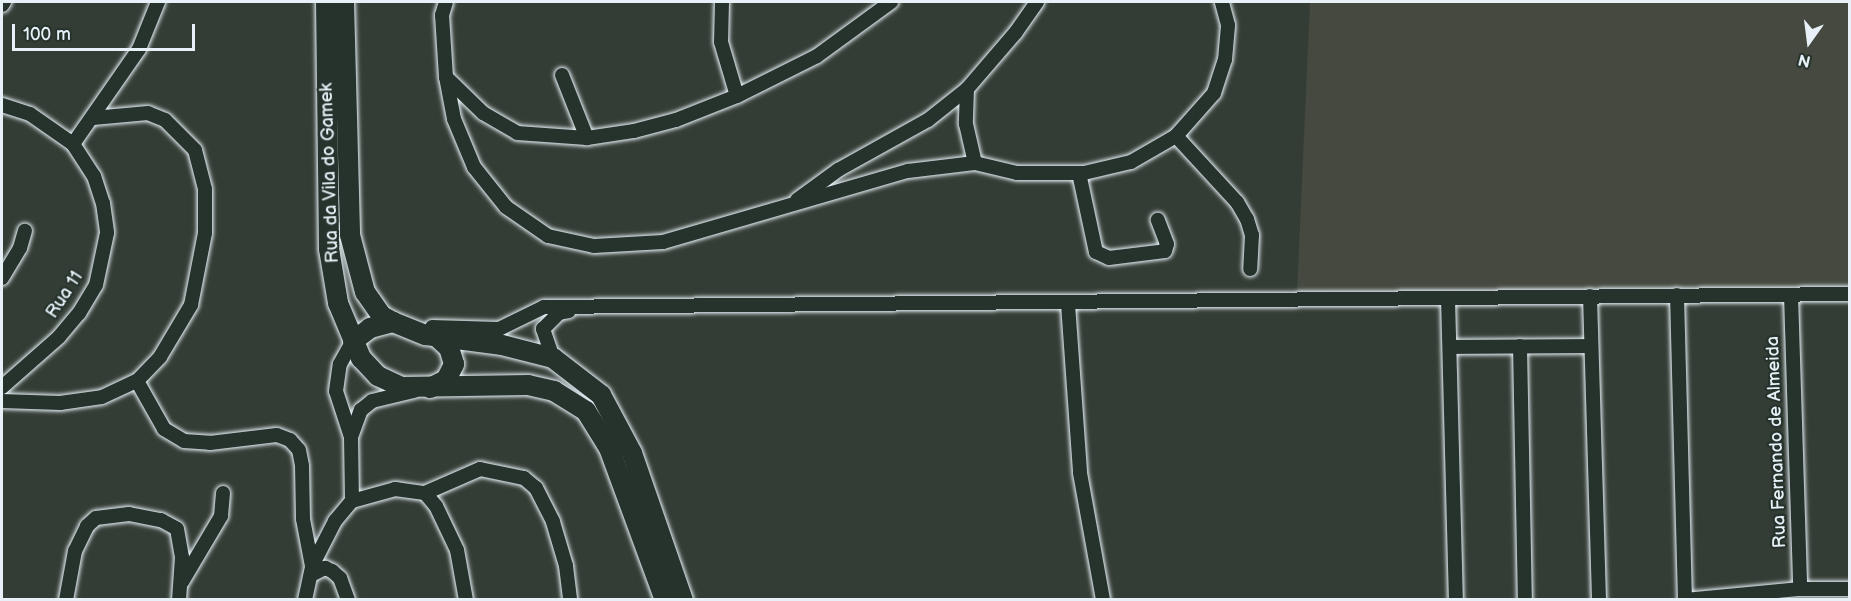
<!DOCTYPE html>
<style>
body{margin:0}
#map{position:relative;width:1851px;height:601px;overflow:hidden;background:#343d35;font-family:"Balsamiq Sans",sans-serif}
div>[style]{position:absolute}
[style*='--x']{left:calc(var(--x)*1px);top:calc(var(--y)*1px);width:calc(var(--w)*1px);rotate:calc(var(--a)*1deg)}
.built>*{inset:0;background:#45493f}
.roads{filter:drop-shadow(0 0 2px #e8f1f8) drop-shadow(0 0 2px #e8f1f8)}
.minor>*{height:14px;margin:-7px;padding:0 7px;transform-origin:7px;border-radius:7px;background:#26332d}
.secondary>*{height:20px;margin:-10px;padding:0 10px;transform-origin:10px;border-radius:10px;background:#26332d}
span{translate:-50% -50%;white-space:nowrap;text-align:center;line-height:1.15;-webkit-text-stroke:4.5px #26332d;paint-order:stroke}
.street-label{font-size:18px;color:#e8f1f8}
.frame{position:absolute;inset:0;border:3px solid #e8f1f8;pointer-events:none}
.north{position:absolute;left:1779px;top:12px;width:60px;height:60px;-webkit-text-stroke:4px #26332d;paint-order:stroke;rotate:194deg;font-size:16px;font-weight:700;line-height:24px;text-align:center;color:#e8f1f8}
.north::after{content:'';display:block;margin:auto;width:21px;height:27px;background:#e8f1f8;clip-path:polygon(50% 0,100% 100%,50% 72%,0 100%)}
.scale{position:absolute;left:12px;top:24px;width:183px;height:27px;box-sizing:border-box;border:3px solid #e8f1f8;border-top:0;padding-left:8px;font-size:18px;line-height:21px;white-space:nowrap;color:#e8f1f8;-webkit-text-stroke:4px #26332d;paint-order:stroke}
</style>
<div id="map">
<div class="built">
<i style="clip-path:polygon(1310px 2px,1849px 2px,1849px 287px,1297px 292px)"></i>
</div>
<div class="roads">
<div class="minor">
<i style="--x:446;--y:2;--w:14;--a:107"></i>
<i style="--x:442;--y:15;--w:62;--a:86.3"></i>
<i style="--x:446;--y:77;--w:43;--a:79.2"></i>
<i style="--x:454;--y:119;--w:52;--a:67.4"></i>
<i style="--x:474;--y:167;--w:51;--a:51.3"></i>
<i style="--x:506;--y:207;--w:51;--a:34.6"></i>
<i style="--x:548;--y:236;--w:47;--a:12.3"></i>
<i style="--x:594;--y:246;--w:69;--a:-3.3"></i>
<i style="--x:663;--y:242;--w:255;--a:-16.2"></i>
<i style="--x:908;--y:171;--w:67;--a:-6.8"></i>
<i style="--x:975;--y:163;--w:43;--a:13.4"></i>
<i style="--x:1017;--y:173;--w:67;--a:0"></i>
<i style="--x:1084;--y:173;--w:48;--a:-13.2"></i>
<i style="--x:1131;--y:162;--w:52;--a:-30"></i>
<i style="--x:1176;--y:136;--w:57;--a:-48.5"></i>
<i style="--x:1214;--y:93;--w:35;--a:-72"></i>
<i style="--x:1225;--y:60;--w:35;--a:-85"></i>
<i style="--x:1228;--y:25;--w:24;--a:-105"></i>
<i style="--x:722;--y:2;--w:40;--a:91.4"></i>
<i style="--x:721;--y:42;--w:56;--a:73.5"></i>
<i style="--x:2;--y:5;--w:4;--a:-56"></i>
<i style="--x:562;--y:75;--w:68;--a:68.4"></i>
<i style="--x:446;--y:77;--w:52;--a:44.2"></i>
<i style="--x:483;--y:113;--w:39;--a:30"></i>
<i style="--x:517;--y:133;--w:70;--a:4.1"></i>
<i style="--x:587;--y:138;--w:48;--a:-8.5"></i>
<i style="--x:634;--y:131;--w:43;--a:-14.7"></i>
<i style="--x:676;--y:120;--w:66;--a:-21.5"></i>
<i style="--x:737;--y:96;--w:89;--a:-26.6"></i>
<i style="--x:817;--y:56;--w:92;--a:-36.1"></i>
<i style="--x:967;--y:89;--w:35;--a:92"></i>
<i style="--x:966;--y:124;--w:40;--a:77"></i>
<i style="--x:2;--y:105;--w:29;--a:18"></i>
<i style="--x:30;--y:114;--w:52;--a:34.9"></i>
<i style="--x:73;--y:144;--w:38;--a:57"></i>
<i style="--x:94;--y:176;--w:28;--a:72"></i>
<i style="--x:103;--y:203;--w:30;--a:82"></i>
<i style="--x:107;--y:233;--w:53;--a:101.9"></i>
<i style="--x:96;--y:285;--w:33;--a:121"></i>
<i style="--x:79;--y:313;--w:31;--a:130"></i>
<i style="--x:59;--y:337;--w:76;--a:138.7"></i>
<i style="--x:1176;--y:136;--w:90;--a:47.3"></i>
<i style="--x:1237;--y:202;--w:20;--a:60"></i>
<i style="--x:1247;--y:219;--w:17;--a:73"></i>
<i style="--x:1252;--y:235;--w:34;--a:93"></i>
<i style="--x:73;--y:144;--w:116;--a:-55.2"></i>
<i style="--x:139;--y:49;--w:51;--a:-68"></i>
<i style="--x:1079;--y:173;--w:81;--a:77.9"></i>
<i style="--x:1096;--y:252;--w:14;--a:25"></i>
<i style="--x:1109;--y:258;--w:56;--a:-7.1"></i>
<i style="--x:1165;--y:251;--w:7;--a:-74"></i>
<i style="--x:1167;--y:244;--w:26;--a:-111"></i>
<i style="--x:797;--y:200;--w:51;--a:-36.2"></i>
<i style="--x:838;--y:170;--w:103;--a:-29.1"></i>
<i style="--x:928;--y:120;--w:50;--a:-38.5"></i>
<i style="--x:967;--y:89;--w:75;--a:-49.3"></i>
<i style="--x:1016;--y:32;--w:37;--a:-55"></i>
<i style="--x:2;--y:278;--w:35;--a:-59"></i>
<i style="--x:20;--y:248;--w:18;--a:-74"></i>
<i style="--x:1677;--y:295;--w:304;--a:88.5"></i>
<i style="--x:1791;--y:295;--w:294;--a:88.2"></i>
<i style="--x:1590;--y:296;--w:304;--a:88.3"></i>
<i style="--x:1448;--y:298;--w:302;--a:88.5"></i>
<i style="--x:1068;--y:304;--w:169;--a:85.9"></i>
<i style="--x:1080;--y:473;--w:129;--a:79.7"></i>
<i style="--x:432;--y:327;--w:67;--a:1.7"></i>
<i style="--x:499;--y:329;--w:50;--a:-26.1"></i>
<i style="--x:544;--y:307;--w:1306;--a:-0.57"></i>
<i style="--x:1520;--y:346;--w:254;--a:88.9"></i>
<i style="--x:1450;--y:347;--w:139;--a:-0.4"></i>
<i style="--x:553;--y:358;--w:31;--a:-109"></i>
<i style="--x:543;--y:329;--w:23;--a:-45"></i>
<i style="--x:559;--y:313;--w:10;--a:-11"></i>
<i style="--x:137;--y:381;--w:55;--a:60.6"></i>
<i style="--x:164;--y:429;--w:23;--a:31"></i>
<i style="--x:184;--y:441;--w:26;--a:4"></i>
<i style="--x:210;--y:443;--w:67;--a:-6.8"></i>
<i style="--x:277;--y:435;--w:14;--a:21"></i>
<i style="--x:290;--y:440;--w:13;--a:48"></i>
<i style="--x:299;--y:450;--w:16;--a:79"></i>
<i style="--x:302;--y:466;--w:53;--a:88.9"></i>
<i style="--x:303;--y:519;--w:48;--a:79.2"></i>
<i style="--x:2;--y:401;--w:58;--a:2"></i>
<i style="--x:60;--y:403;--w:42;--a:-8.1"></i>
<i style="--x:102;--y:397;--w:38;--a:-25"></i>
<i style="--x:137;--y:381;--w:33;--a:-46"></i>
<i style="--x:160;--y:357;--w:61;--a:-59.2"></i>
<i style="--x:191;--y:305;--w:73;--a:-79"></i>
<i style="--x:205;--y:233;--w:44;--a:-90"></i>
<i style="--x:205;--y:189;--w:40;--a:-104.4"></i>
<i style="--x:195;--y:150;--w:42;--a:-135"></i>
<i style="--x:165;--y:120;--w:18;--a:-158"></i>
<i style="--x:148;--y:113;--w:55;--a:174.8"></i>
<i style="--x:351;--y:437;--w:48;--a:-108.1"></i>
<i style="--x:336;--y:391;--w:27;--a:-82"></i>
<i style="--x:340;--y:364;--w:26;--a:-61"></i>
<i style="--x:425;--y:493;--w:60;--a:-23.6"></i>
<i style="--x:480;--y:469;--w:45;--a:11.6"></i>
<i style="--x:524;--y:478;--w:16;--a:40"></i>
<i style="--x:536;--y:488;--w:38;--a:63"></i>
<i style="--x:553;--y:522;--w:46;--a:73.5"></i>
<i style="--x:566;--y:566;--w:34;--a:83"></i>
<i style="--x:352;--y:501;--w:45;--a:-15.6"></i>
<i style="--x:395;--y:489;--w:30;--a:8"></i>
<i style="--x:425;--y:493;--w:17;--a:50"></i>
<i style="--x:436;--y:506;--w:49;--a:64.5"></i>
<i style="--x:457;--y:550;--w:51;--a:79.8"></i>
<i style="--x:311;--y:575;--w:16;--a:-27"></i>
<i style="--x:325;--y:568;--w:8;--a:23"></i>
<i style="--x:332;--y:571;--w:11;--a:41"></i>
<i style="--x:340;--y:578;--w:23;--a:70"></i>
<i style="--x:182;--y:582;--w:77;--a:-59.4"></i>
<i style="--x:221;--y:516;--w:23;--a:-85"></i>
<i style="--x:66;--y:600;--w:50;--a:-79.6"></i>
<i style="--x:75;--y:551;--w:28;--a:-64"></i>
<i style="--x:87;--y:526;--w:12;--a:-42"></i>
<i style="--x:96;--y:518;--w:33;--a:-7"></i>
<i style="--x:129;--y:514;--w:33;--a:11"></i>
<i style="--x:161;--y:520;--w:18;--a:29"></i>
<i style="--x:177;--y:529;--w:28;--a:80"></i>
<i style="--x:182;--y:557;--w:43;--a:94"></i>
<i style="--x:305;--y:600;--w:35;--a:-78"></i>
<i style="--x:312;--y:566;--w:51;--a:-62.9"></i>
<i style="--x:335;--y:521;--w:26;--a:-50"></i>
<i style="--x:352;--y:501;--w:64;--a:-90.9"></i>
<i style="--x:351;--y:437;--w:29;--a:-70"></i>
<i style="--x:361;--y:410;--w:14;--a:-39"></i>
<i style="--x:372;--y:401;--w:43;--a:-13.4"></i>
<i style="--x:1685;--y:600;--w:116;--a:-5.5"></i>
<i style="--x:1800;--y:589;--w:50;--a:0"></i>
</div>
<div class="secondary">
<i style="--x:326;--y:2;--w:247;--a:89.3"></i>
<i style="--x:329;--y:249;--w:55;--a:80.5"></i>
<i style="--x:338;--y:303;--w:60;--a:67.3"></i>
<i style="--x:361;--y:358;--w:25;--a:47"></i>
<i style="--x:378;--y:376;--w:26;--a:25"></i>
<i style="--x:402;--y:387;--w:126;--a:-0.9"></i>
<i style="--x:528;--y:385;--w:27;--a:13"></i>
<i style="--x:554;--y:391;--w:38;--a:32"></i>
<i style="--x:586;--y:411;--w:44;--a:58.1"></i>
<i style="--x:609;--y:448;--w:162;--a:69.8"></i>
<i style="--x:344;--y:2;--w:233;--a:88.5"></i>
<i style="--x:350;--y:235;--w:59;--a:75.3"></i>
<i style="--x:365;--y:292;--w:29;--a:55"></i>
<i style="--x:382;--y:316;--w:13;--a:29"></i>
<i style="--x:393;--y:322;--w:35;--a:22"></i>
<i style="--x:426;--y:335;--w:77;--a:7.5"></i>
<i style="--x:502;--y:345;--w:53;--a:14.3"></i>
<i style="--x:553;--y:358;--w:61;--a:37.6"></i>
<i style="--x:601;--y:395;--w:66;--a:61.9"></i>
<i style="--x:632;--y:453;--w:156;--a:70.9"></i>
<i style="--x:353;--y:341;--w:21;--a:-37"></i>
<i style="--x:370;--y:328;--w:24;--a:-15"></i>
<i style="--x:430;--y:388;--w:18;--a:-27"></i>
<i style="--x:446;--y:380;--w:18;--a:-63"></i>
<i style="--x:454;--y:364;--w:17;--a:-107"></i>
<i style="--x:449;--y:348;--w:16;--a:-137"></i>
</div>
</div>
<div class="street-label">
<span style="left:330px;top:173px;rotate:-92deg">Rua da Vila do Gamek</span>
<span style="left:65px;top:295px;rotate:-57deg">Rua 11</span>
<span style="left:1777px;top:442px;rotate:-92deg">Rua Fernando de Almeida</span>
</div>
<div class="frame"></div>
<div class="north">N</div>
<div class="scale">100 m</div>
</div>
